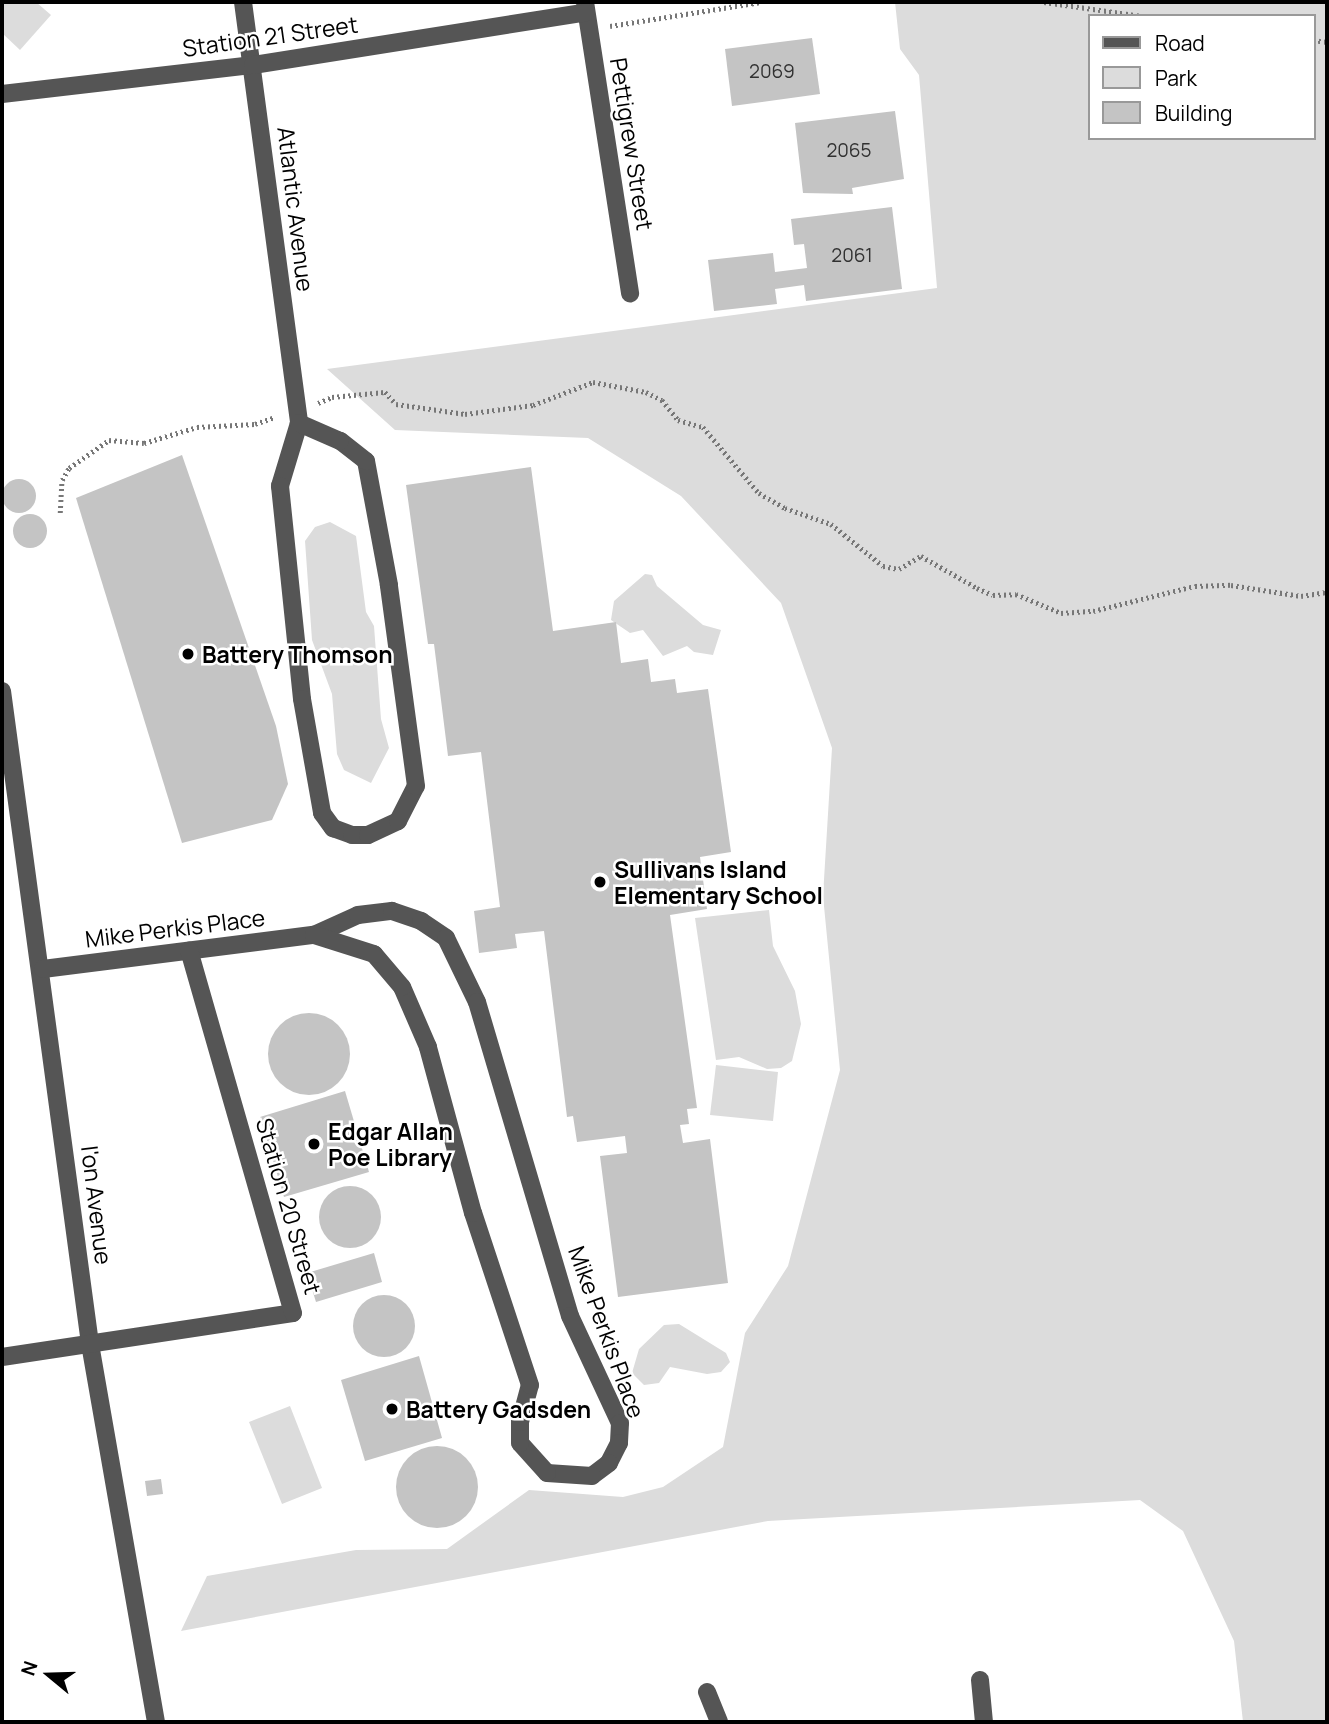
<!DOCTYPE html>
<style>
body{margin:0}
#map{position:relative;width:1329px;height:1724px;overflow:hidden;background:#fff;font-family:Manrope,sans-serif}
div>[style]{position:absolute}
[style*='--x']{left:calc(var(--x)*1px);top:calc(var(--y)*1px);width:calc(var(--w)*1px);rotate:calc(var(--a)*1deg)}
.green>*{inset:0;background:#dcdcdc}
.building>*{inset:0;background:#c4c4c4}
.round{border-radius:50%}
.path>*{height:4.5px;margin-top:-2.25px;transform-origin:0;background:repeating-linear-gradient(90deg,#777 0 2px,transparent 0 5.5px)}
.minor>*{height:18px;margin:-9px;padding:0 9px;transform-origin:9px;border-radius:9px;background:#555}
.dots>*{width:19px;height:19px;translate:-50% -50%;box-sizing:border-box;border:4px solid #fff;border-radius:50%}
span{translate:-50% -50%;white-space:nowrap;text-align:center;line-height:1.15;-webkit-text-stroke:5px #fff;paint-order:stroke}
.number-label{font-size:19px;color:#313131}
.number-label span{-webkit-text-stroke-width:0}
.street-label{font-size:23px;color:#000}
.poi-label{font-size:23px;color:#000;font-weight:700}
.left{translate:0 -50%;text-align:left}
.frame{position:absolute;inset:0;border:4px solid #000;pointer-events:none}
.legend{position:absolute;left:1088px;top:14px;width:228px;height:126px;box-sizing:border-box;background:#fff;border:2px solid #999;margin:0;padding:9px 12px;list-style:none;font-size:21px;color:#000}
.legend li{display:flex;align-items:center;gap:14px;height:35px}
.legend b{width:35px;border:2px solid #999}
.north{position:absolute;left:14px;top:1640px;width:70px;height:70px;-webkit-text-stroke:5px #fff;paint-order:stroke;rotate:289deg;font-size:19px;font-weight:700;line-height:28px;text-align:center;color:#000}
.north::after{content:'';display:block;margin:auto;width:24px;height:32px;background:#000;clip-path:polygon(50% 0,100% 100%,50% 72%,0 100%)}
</style>
<div id="map">
<div class="green">
<i style="clip-path:polygon(2px 2px,36px 2px,51px 15px,20px 50px,2px 33px)"></i>
<i style="clip-path:polygon(evenodd,895px 2px,1327px 2px,1327px 1722px,1243px 1722px,1234px 1641px,1183px 1531px,1140px 1500px,768px 1521px,181px 1631px,207px 1576px,356px 1550px,447px 1549px,529px 1490px,623px 1497px,663px 1487px,723px 1447px,745px 1333px,788px 1266px,840px 1070px,823px 896px,832px 748px,781px 603px,681px 496px,588px 438px,395px 430px,327px 369px,937px 288px,919px 75px,900px 49px,895px 2px,1089px 16px,1313px 16px,1313px 138px,1089px 138px,1089px 16px)"></i>
<i style="clip-path:polygon(330px 522px,356px 536px,366px 612px,374px 626px,381px 719px,389px 748px,371px 783px,344px 770px,337px 754px,332px 694px,312px 640px,305px 541px,315px 527px)"></i>
<i style="clip-path:polygon(645px 574px,652px 575px,657px 586px,703px 625px,721px 630px,713px 655px,694px 652px,687px 646px,663px 656px,643px 630px,630px 633px,611px 620px,614px 601px)"></i>
<i style="clip-path:polygon(769px 910px,773px 946px,795px 991px,801px 1024px,792px 1061px,781px 1068px,767px 1069px,739px 1057px,716px 1060px,695px 918px)"></i>
<i style="clip-path:polygon(716px 1065px,778px 1072px,773px 1121px,710px 1115px)"></i>
<i style="clip-path:polygon(679px 1324px,726px 1353px,730px 1362px,721px 1372px,707px 1374px,670px 1367px,659px 1383px,644px 1385px,632px 1373px,639px 1349px,664px 1325px)"></i>
<i style="clip-path:polygon(290px 1406px,322px 1488px,282px 1504px,249px 1422px)"></i>
</div>
<div class="building">
<i style="clip-path:polygon(812px 38px,820px 94px,732px 106px,725px 49px)"></i>
<i style="clip-path:polygon(895px 111px,904px 179px,852px 188px,853px 194px,803px 193px,795px 123px)"></i>
<i style="clip-path:polygon(892px 207px,902px 289px,806px 301px,804px 285px,775px 289px,777px 304px,714px 311px,708px 260px,773px 253px,775px 272px,807px 268px,804px 244px,794px 245px,791px 219px)"></i>
<i style="clip-path:polygon(182px 455px,276px 726px,288px 784px,272px 820px,182px 843px,76px 498px)"></i>
<i style="clip-path:polygon(531px 467px,553px 631px,616px 622px,621px 663px,648px 659px,651px 682px,675px 679px,677px 693px,708px 689px,731px 852px,700px 857px,707px 909px,670px 915px,697px 1108px,687px 1109px,689px 1124px,680px 1125px,683px 1143px,710px 1139px,728px 1283px,618px 1297px,600px 1156px,627px 1153px,625px 1136px,577px 1142px,573px 1116px,567px 1117px,544px 931px,515px 934px,517px 948px,479px 953px,474px 911px,500px 907px,481px 752px,448px 756px,434px 644px,428px 644px,406px 485px)"></i>
<i class="round" style="left:2px;top:479px;width:34px;height:34px"></i>
<i class="round" style="left:13px;top:514px;width:34px;height:34px"></i>
<i class="round" style="left:268px;top:1013px;width:82px;height:82px"></i>
<i style="clip-path:polygon(345px 1091px,369px 1172px,284px 1197px,260px 1117px)"></i>
<i class="round" style="left:319px;top:1186px;width:62px;height:62px"></i>
<i style="clip-path:polygon(374px 1253px,382px 1282px,316px 1302px,307px 1273px)"></i>
<i class="round" style="left:353px;top:1295px;width:62px;height:62px"></i>
<i style="clip-path:polygon(419px 1356px,442px 1438px,365px 1461px,341px 1380px)"></i>
<i class="round" style="left:396px;top:1446px;width:82px;height:82px"></i>
<i style="clip-path:polygon(161px 1479px,163px 1494px,147px 1496px,145px 1481px)"></i>
</div>
<div class="path">
<i style="--x:1044;--y:2;--w:99;--a:8.1"></i>
<i style="--x:610;--y:26;--w:153;--a:-9"></i>
<i style="--x:1313;--y:40;--w:14;--a:8"></i>
<i style="--x:318;--y:403;--w:15;--a:-23"></i>
<i style="--x:332;--y:397;--w:53;--a:-5.4"></i>
<i style="--x:385;--y:392;--w:16;--a:47"></i>
<i style="--x:396;--y:404;--w:70;--a:8.2"></i>
<i style="--x:465;--y:414;--w:69;--a:-7.5"></i>
<i style="--x:533;--y:405;--w:64;--a:-21"></i>
<i style="--x:593;--y:382;--w:54;--a:10.7"></i>
<i style="--x:646;--y:392;--w:18;--a:27"></i>
<i style="--x:662;--y:400;--w:26;--a:51"></i>
<i style="--x:678;--y:420;--w:26;--a:16"></i>
<i style="--x:703;--y:427;--w:87;--a:49.7"></i>
<i style="--x:759;--y:493;--w:30;--a:30"></i>
<i style="--x:785;--y:508;--w:49;--a:19.2"></i>
<i style="--x:831;--y:524;--w:67;--a:38.9"></i>
<i style="--x:883;--y:566;--w:16;--a:11"></i>
<i style="--x:899;--y:569;--w:26;--a:-31"></i>
<i style="--x:921;--y:556;--w:64;--a:29.7"></i>
<i style="--x:977;--y:588;--w:17;--a:24"></i>
<i style="--x:993;--y:595;--w:23;--a:-2"></i>
<i style="--x:1016;--y:594;--w:49;--a:22.9"></i>
<i style="--x:1061;--y:613;--w:32;--a:-4"></i>
<i style="--x:1093;--y:611;--w:105;--a:-13.8"></i>
<i style="--x:1195;--y:586;--w:36;--a:-2"></i>
<i style="--x:1231;--y:585;--w:71;--a:8.9"></i>
<i style="--x:1301;--y:596;--w:26;--a:-9"></i>
<i style="--x:60;--y:513;--w:33;--a:-87"></i>
<i style="--x:62;--y:480;--w:14;--a:-60"></i>
<i style="--x:69;--y:468;--w:49;--a:-35"></i>
<i style="--x:109;--y:440;--w:35;--a:5"></i>
<i style="--x:144;--y:443;--w:55;--a:-16.8"></i>
<i style="--x:197;--y:427;--w:58;--a:-3"></i>
<i style="--x:255;--y:424;--w:21;--a:-19"></i>
</div>
<div class="minor">
<i style="--x:243;--y:2;--w:425;--a:82.4"></i>
<i style="--x:299;--y:423;--w:66;--a:106.8"></i>
<i style="--x:280;--y:486;--w:214;--a:84.1"></i>
<i style="--x:302;--y:699;--w:116;--a:80"></i>
<i style="--x:322;--y:813;--w:19;--a:54"></i>
<i style="--x:333;--y:828;--w:20;--a:20"></i>
<i style="--x:352;--y:835;--w:16;--a:0"></i>
<i style="--x:368;--y:835;--w:33;--a:-25"></i>
<i style="--x:398;--y:821;--w:39;--a:-63"></i>
<i style="--x:416;--y:786;--w:203;--a:-97.7"></i>
<i style="--x:389;--y:585;--w:126;--a:-100.5"></i>
<i style="--x:366;--y:461;--w:33;--a:-142"></i>
<i style="--x:340;--y:441;--w:45;--a:-156.3"></i>
<i style="--x:585;--y:2;--w:295;--a:81.2"></i>
<i style="--x:2;--y:94;--w:253;--a:-6.6"></i>
<i style="--x:253;--y:65;--w:337;--a:-9"></i>
<i style="--x:2;--y:691;--w:659;--a:82.32"></i>
<i style="--x:90;--y:1344;--w:384;--a:80.1"></i>
<i style="--x:43;--y:969;--w:273;--a:-7.2"></i>
<i style="--x:314;--y:935;--w:48;--a:-24.4"></i>
<i style="--x:358;--y:915;--w:34;--a:-7"></i>
<i style="--x:392;--y:911;--w:31;--a:19"></i>
<i style="--x:421;--y:921;--w:30;--a:34"></i>
<i style="--x:446;--y:938;--w:71;--a:64.2"></i>
<i style="--x:477;--y:1002;--w:327;--a:73.5"></i>
<i style="--x:570;--y:1316;--w:118;--a:65"></i>
<i style="--x:620;--y:1423;--w:20;--a:93"></i>
<i style="--x:619;--y:1443;--w:22;--a:117"></i>
<i style="--x:609;--y:1463;--w:21;--a:143"></i>
<i style="--x:592;--y:1476;--w:45;--a:-176.2"></i>
<i style="--x:547;--y:1473;--w:40;--a:-132"></i>
<i style="--x:520;--y:1443;--w:21;--a:-90"></i>
<i style="--x:520;--y:1422;--w:38;--a:-75"></i>
<i style="--x:530;--y:1385;--w:181;--a:-108.3"></i>
<i style="--x:473;--y:1213;--w:172;--a:-105.2"></i>
<i style="--x:428;--y:1047;--w:65;--a:-113.4"></i>
<i style="--x:402;--y:987;--w:43;--a:-130.3"></i>
<i style="--x:374;--y:954;--w:63;--a:-162.4"></i>
<i style="--x:2;--y:1357;--w:294;--a:-8.6"></i>
<i style="--x:293;--y:1313;--w:377;--a:-106"></i>
<i style="--x:980;--y:1680;--w:42;--a:84.6"></i>
<i style="--x:707;--y:1692;--w:32;--a:68"></i>
</div>
<div class="dots">
<i style="left:188px;top:654px;background:#000"></i>
<i style="left:600px;top:882px;background:#000"></i>
<i style="left:314px;top:1144px;background:#000"></i>
<i style="left:392px;top:1409px;background:#000"></i>
</div>
<div class="number-label">
<span style="left:772px;top:72px">2069</span>
<span style="left:849px;top:151px">2065</span>
<span style="left:852px;top:256px">2061</span>
</div>
<div class="street-label">
<span style="left:270px;top:36px;rotate:-8deg">Station 21 Street</span>
<span style="left:632px;top:144px;rotate:81deg">Pettigrew Street</span>
<span style="left:296px;top:209px;rotate:83deg">Atlantic Avenue</span>
<span style="left:175px;top:928px;rotate:-7deg">Mike Perkis Place</span>
<span style="left:97px;top:1205px;rotate:83deg">I'on Avenue</span>
<span style="left:289px;top:1206px;rotate:74deg">Station 20 Street</span>
<span style="left:607px;top:1332px;rotate:70deg">Mike Perkis Place</span>
</div>
<div class="poi-label">
<span class="left" style="left:202px;top:654px">Battery Thomson</span>
<span class="left" style="left:614px;top:882px">Sullivans Island<br>Elementary School</span>
<span class="left" style="left:328px;top:1144px">Edgar Allan<br>Poe Library</span>
<span class="left" style="left:406px;top:1409px">Battery Gadsden</span>
</div>
<div class="frame"></div>
<ul class="legend">
<li><b style="height:9px;background:#555"></b>Road</li>
<li><b style="height:19px;background:#dcdcdc"></b>Park</li>
<li><b style="height:19px;background:#c4c4c4"></b>Building</li>
</ul>
<div class="north">N</div>
</div>
